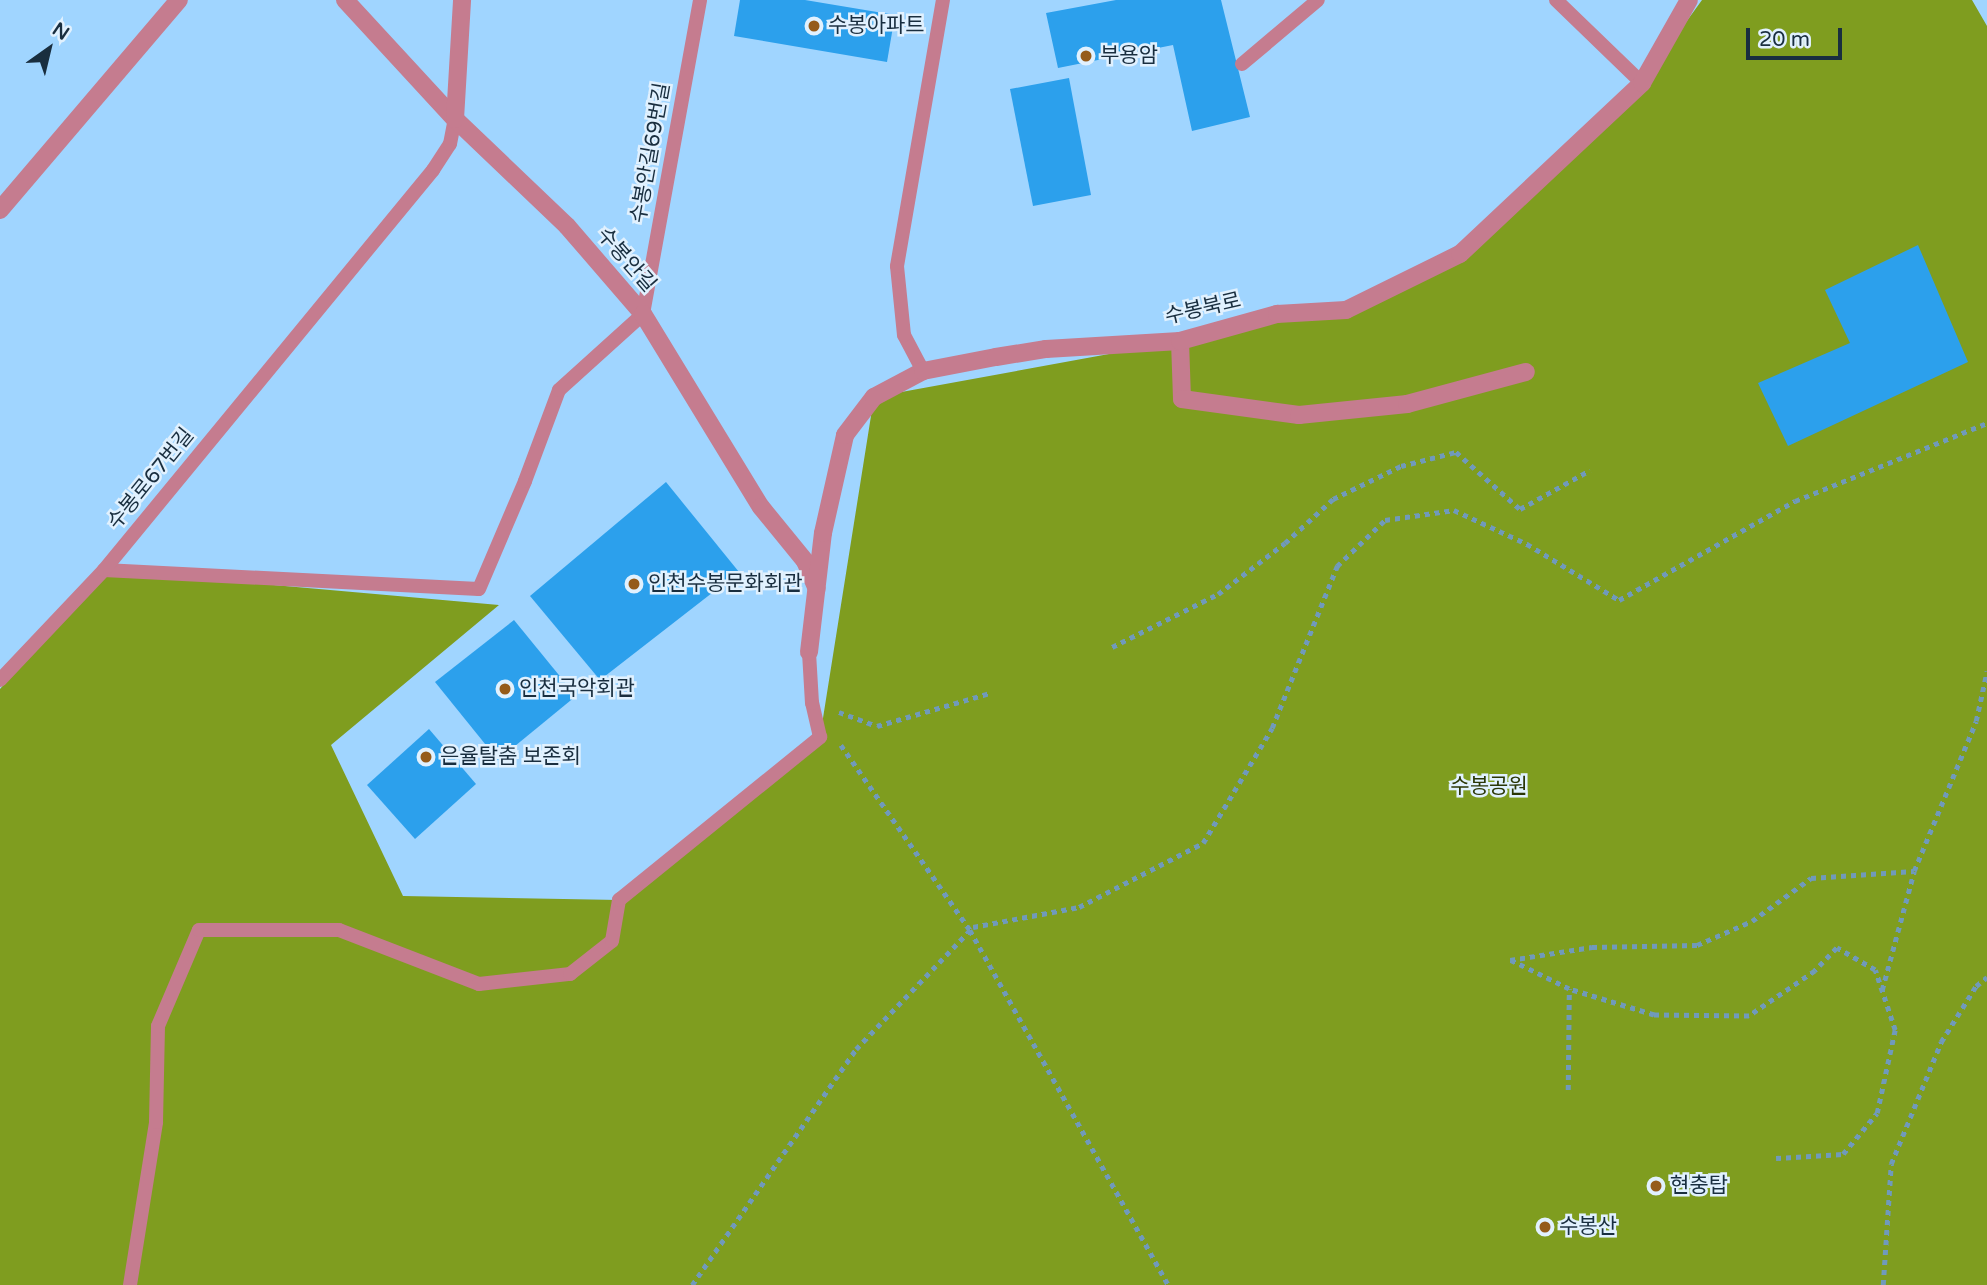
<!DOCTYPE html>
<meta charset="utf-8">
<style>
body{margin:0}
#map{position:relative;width:1987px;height:1285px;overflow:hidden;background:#a0d5ff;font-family:"Varela Round","Noto Sans KR",sans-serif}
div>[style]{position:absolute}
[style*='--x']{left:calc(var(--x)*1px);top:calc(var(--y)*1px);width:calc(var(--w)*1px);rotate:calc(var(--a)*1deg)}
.forest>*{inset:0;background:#7f9d1f}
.building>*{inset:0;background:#2ca0ec}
.path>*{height:4.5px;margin-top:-2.25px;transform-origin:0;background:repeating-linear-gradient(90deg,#709abb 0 5px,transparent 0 10px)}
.service>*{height:14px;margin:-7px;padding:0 7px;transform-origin:7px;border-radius:7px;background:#c57c8f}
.minor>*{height:18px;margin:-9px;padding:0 9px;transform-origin:9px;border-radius:9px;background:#c57c8f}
.dots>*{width:19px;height:19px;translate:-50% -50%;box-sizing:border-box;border:4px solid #e1f1fe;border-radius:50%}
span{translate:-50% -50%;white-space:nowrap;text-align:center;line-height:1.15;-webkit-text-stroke:5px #e1f1fe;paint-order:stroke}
.poi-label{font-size:21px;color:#192e3f}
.left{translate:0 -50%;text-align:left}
.street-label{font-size:21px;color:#192e3f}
.park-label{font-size:21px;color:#2a3605}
.north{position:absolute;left:14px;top:14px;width:70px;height:70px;-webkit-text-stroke:5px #e1f1fe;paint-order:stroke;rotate:34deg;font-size:19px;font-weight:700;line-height:28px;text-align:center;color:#192e3f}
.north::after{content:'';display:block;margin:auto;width:24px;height:32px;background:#192e3f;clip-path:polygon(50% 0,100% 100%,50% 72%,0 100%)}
.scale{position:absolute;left:1746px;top:28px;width:96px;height:32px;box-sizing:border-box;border:4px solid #192e3f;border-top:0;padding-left:9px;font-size:21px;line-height:24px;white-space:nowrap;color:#192e3f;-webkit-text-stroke:5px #e1f1fe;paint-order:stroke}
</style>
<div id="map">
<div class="forest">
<i style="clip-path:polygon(1702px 0,1972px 0,1987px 26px,1987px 1285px,0 1285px,0 689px,104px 570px,499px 605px,331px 745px,403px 896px,619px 900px,820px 737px,874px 397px,1180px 341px,1277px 314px,1346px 310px,1460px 254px,1642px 83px)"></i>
</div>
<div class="building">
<i style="clip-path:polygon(740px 0,805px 0,895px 15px,887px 62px,734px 36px)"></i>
<i style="clip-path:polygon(1116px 0,1221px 0,1250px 117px,1192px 131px,1173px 45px,1058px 68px,1046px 13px)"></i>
<i style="clip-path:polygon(1069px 78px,1091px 195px,1033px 206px,1010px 89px)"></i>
<i style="clip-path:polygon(1918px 245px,1968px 362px,1788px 446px,1758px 383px,1850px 343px,1825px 290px)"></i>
<i style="clip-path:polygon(666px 482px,739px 572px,600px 680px,530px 596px)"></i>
<i style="clip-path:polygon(514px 620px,576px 696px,498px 760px,435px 682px)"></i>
<i style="clip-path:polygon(429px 729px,476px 784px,415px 839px,367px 785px)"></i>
</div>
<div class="path">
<i style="--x:1112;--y:647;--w:119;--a:-26.6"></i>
<i style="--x:1218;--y:594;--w:84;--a:-37.3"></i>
<i style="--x:1285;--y:543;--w:65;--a:-42.5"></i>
<i style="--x:1333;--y:499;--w:76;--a:-25.9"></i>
<i style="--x:1401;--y:466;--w:57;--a:-14.3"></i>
<i style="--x:1456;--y:452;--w:86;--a:41.7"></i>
<i style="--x:1520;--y:509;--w:80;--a:-29.1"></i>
<i style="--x:839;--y:712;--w:40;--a:20.2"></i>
<i style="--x:877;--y:726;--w:118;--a:-16.3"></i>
<i style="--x:841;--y:745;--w:226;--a:55.1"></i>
<i style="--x:970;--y:930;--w:406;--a:60.8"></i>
<i style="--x:1882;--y:990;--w:123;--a:-74.9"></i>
<i style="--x:1914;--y:871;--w:162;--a:-67.5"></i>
<i style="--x:1976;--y:721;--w:51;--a:-77.6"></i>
<i style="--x:1568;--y:1090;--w:101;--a:-89.4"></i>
<i style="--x:1776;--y:1158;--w:67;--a:-3.4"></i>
<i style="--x:1843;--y:1154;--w:53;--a:-50.3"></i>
<i style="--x:1877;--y:1113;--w:85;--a:-77.8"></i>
<i style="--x:1895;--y:1030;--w:63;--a:-108.4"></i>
<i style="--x:1875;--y:970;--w:44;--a:-149.9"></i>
<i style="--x:1837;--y:948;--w:32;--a:134"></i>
<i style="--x:1815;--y:971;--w:80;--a:145.7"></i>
<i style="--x:1749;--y:1016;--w:95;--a:-179.4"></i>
<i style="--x:1654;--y:1015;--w:89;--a:-163"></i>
<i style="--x:1569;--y:989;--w:66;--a:-153.8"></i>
<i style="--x:1510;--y:960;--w:83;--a:-9"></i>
<i style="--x:1592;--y:947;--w:105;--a:-1.1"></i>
<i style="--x:1697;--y:945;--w:60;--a:-23.6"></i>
<i style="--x:1752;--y:921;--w:73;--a:-36.1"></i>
<i style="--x:1811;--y:878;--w:103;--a:-3.9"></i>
<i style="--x:692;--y:1285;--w:287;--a:-55.2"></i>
<i style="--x:856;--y:1049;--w:169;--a:-46.2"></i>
<i style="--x:973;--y:927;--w:108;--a:-10.7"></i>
<i style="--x:1079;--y:907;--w:140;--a:-27.3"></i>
<i style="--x:1203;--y:843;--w:134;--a:-59"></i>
<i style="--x:1272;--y:728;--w:175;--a:-68.1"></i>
<i style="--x:1337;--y:566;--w:66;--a:-43.8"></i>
<i style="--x:1385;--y:520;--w:70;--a:-8.2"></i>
<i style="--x:1454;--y:510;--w:81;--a:25"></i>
<i style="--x:1527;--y:544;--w:108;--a:31.3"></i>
<i style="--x:1619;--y:600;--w:202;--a:-29.4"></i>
<i style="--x:1795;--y:501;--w:207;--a:-22.1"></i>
<i style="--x:1883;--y:1285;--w:121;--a:-86.2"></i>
<i style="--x:1891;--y:1164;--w:132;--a:-67.7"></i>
<i style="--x:1941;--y:1042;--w:66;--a:-58"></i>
<i style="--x:1976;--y:986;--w:14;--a:-39"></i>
</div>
<div class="service">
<i style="--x:1556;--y:0;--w:120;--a:44"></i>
<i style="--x:1242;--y:64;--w:99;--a:-40.1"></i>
<i style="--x:923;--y:371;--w:41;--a:-117.8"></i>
<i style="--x:904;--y:335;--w:69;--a:-95.8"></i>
<i style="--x:897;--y:266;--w:270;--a:-80.2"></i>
<i style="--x:104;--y:570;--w:375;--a:2.9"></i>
<i style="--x:479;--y:589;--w:117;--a:-66.9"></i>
<i style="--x:525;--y:481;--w:97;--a:-69.5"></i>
<i style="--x:559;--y:390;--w:113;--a:-42.1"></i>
<i style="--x:643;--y:314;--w:319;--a:-79.7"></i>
<i style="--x:0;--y:680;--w:151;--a:-46.6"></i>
<i style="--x:104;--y:570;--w:518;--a:-50.56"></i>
<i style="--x:433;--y:170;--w:31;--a:-57"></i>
<i style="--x:450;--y:144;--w:25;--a:-79"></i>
<i style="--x:130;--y:1285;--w:165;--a:-80.9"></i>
<i style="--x:156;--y:1122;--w:96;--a:-88.8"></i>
<i style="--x:158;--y:1026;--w:104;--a:-66.9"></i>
<i style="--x:199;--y:930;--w:140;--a:0"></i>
<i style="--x:339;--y:930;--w:150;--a:21.1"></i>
<i style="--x:479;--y:984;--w:92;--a:-6.3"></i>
<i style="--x:570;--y:974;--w:53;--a:-38.2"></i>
<i style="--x:612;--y:941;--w:42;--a:-80.3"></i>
<i style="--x:619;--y:900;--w:259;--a:-39"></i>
<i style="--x:820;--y:737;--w:35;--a:-103"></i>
<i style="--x:812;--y:703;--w:51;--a:-93.4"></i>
</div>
<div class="minor">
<i style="--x:345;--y:0;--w:162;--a:47.3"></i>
<i style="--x:455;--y:119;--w:155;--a:43.7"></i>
<i style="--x:567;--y:226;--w:116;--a:49.2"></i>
<i style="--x:643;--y:314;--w:226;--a:58.6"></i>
<i style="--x:761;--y:507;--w:70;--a:50.8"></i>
<i style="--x:805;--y:561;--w:30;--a:67"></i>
<i style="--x:455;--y:119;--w:119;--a:-86.6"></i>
<i style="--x:0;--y:210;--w:276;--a:-49.6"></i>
<i style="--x:1180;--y:341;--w:58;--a:88"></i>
<i style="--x:1182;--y:399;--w:118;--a:7.8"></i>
<i style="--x:1299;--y:415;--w:109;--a:-5.8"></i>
<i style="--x:1407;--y:404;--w:123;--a:-15.1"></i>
<i style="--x:809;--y:652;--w:120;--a:-83.3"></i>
<i style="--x:823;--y:533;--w:100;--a:-77.3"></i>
<i style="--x:845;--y:435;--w:48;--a:-52.7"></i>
<i style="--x:874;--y:397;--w:55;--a:-28"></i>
<i style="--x:923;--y:371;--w:74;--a:-10.9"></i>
<i style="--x:996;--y:357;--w:51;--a:-9.1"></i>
<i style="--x:1046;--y:349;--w:134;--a:-3.4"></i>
<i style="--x:1180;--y:341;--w:101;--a:-15.6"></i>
<i style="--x:1277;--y:314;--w:69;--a:-3.3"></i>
<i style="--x:1346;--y:310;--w:127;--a:-26.2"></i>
<i style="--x:1460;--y:254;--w:250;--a:-43.2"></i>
<i style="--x:1642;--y:83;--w:95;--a:-60.5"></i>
</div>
<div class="dots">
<i style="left:814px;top:26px;background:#955b1a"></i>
<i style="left:1086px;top:56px;background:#955b1a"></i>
<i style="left:634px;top:584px;background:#955b1a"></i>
<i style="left:505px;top:689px;background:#955b1a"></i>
<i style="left:426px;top:757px;background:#955b1a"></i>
<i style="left:1656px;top:1186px;background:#955b1a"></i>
<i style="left:1545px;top:1227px;background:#955b1a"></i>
</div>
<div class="poi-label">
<span class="left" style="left:828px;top:26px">수봉아파트</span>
<span class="left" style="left:1100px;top:56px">부용암</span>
<span class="left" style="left:648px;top:584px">인천수봉문화회관</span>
<span class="left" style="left:519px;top:689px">인천국악회관</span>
<span class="left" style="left:440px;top:757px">은율탈춤 보존회</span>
<span class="left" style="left:1670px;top:1186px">현충탑</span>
<span class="left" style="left:1559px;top:1227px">수봉산</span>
</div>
<div class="street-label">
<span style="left:651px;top:153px;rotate:-80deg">수봉안길69번길</span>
<span style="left:626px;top:260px;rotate:49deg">수봉안길</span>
<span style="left:1203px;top:309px;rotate:-13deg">수봉북로</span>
<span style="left:151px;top:479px;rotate:-51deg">수봉로67번길</span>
</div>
<div class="park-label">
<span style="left:1489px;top:787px">수봉공원</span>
</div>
<div class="north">N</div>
<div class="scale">20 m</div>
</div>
